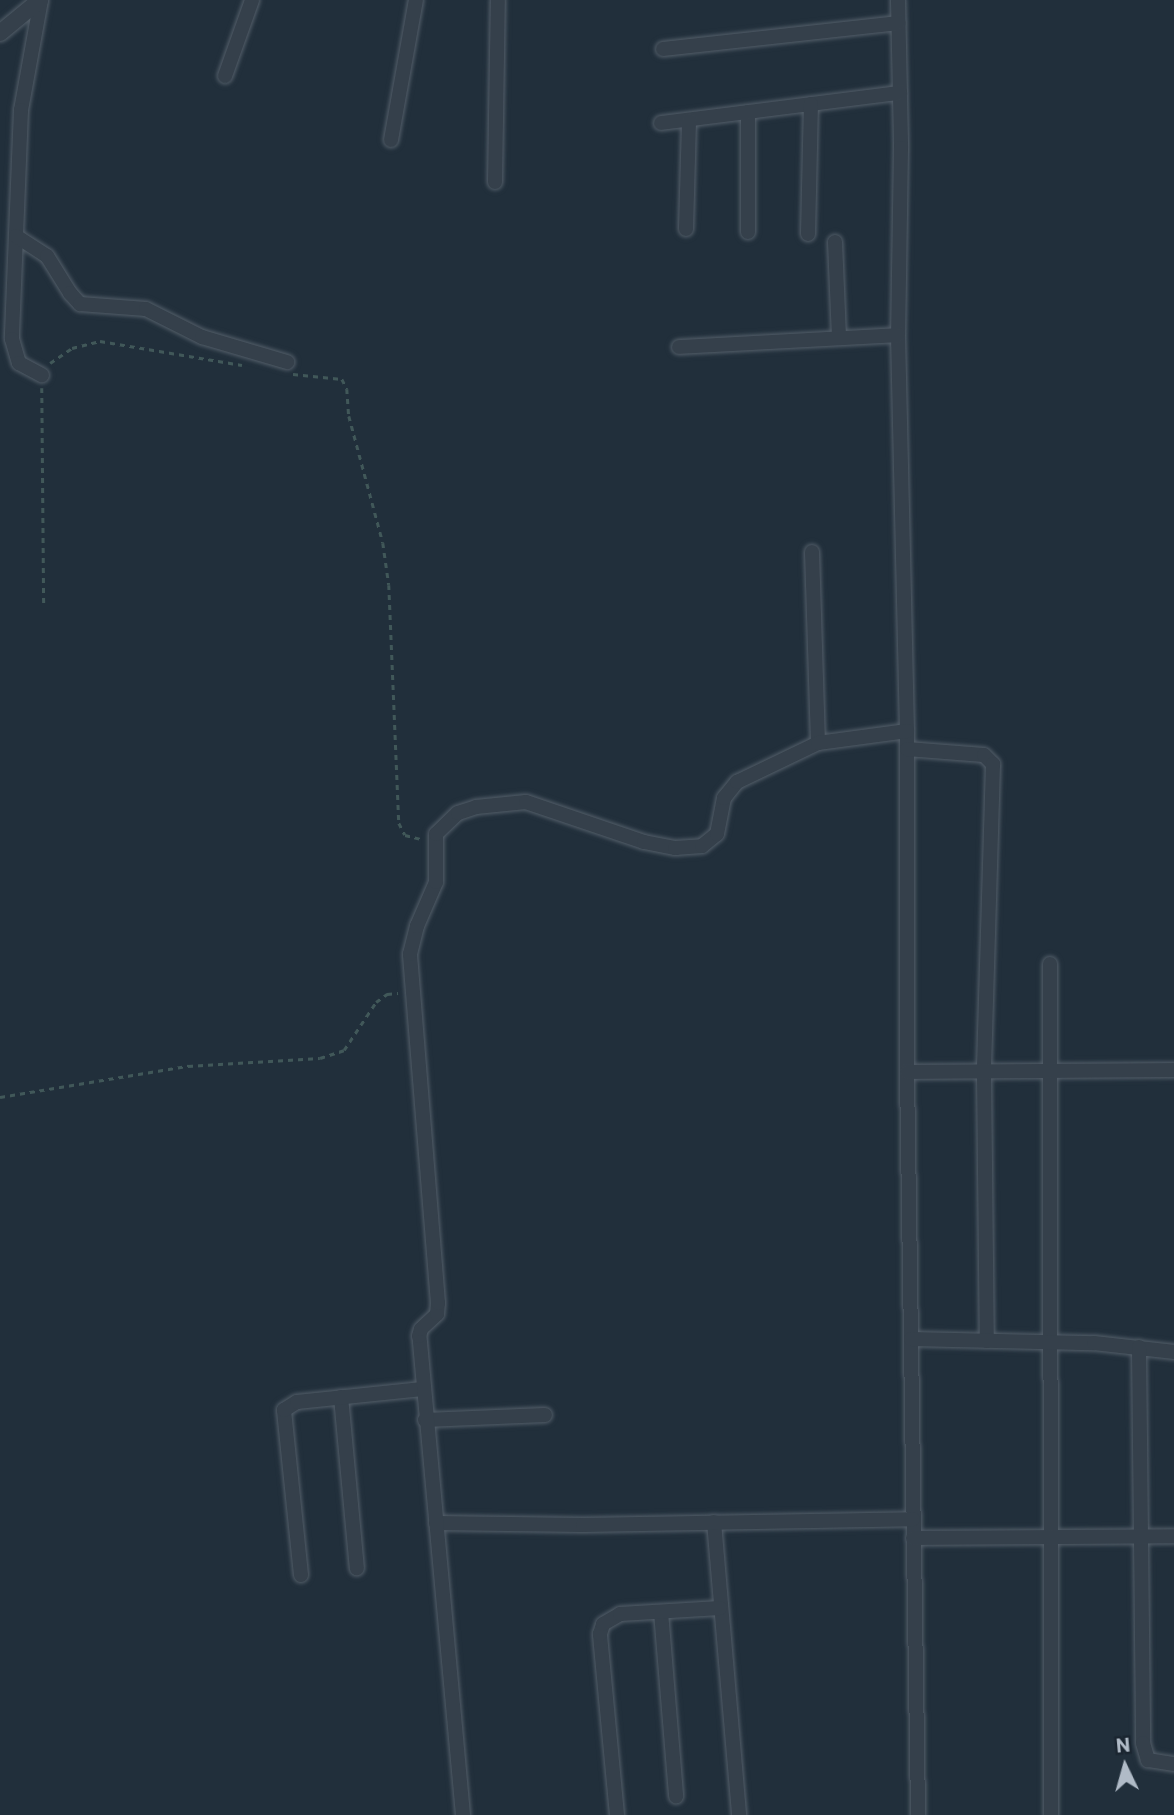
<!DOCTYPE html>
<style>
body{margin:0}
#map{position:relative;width:1174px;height:1815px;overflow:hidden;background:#212f3b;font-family:Commissioner,sans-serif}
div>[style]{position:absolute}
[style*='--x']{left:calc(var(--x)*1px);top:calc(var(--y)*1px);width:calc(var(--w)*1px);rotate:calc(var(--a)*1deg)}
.path>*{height:2.5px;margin-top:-1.25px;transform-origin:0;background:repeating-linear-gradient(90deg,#415859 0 5px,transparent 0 10px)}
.roads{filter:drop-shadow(0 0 2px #535e69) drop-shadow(0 0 2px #535e69)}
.minor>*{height:14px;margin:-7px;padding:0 7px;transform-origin:7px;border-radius:7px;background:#35404b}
.tertiary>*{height:16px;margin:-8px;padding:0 8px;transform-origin:8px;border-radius:8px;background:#35404b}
span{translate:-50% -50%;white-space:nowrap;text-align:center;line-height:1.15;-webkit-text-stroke:7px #1a2530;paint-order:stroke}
.north{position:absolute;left:1090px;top:1731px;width:70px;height:70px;-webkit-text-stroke:5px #1a2530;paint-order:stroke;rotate:355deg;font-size:19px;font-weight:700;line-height:28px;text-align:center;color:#b0bbc7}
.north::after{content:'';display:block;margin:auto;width:24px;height:32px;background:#b0bbc7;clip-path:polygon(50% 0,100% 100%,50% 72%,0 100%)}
</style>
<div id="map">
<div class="path">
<i style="--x:50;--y:363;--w:27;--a:-34"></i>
<i style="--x:72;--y:348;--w:29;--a:-14"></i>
<i style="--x:100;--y:341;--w:144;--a:9.6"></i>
<i style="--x:293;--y:374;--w:49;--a:5.8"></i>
<i style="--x:342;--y:379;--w:11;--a:63"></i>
<i style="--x:347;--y:389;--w:27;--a:86"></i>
<i style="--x:349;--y:416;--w:131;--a:75"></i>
<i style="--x:383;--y:543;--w:42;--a:81.9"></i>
<i style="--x:389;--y:585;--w:238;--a:87.6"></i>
<i style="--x:399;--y:823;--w:13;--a:63"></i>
<i style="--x:405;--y:835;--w:16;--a:14"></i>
<i style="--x:42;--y:388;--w:219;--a:89.5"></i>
<i style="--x:0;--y:1097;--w:191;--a:-9.4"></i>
<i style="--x:188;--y:1066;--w:132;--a:-3.5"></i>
<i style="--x:320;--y:1058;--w:25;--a:-18"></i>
<i style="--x:344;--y:1050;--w:58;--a:-56.3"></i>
<i style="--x:376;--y:1002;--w:14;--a:-36"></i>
<i style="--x:387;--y:994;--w:11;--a:-5"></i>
</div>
<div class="roads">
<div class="minor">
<i style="--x:41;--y:0;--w:112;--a:100.3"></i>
<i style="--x:21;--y:110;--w:229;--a:92.3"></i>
<i style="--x:12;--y:339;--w:25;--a:74"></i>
<i style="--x:19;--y:363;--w:26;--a:28"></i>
<i style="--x:898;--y:0;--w:148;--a:88.8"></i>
<i style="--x:901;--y:148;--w:187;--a:90.9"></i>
<i style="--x:898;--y:335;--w:396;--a:88.7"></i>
<i style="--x:907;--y:731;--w:341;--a:90"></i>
<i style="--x:907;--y:1072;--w:743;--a:89.15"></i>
<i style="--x:663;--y:49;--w:237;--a:-6.3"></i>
<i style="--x:225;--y:76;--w:81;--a:-70.4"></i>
<i style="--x:748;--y:112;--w:120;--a:90"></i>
<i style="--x:661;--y:123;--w:241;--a:-7.2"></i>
<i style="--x:391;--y:140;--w:142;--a:-79.9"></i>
<i style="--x:495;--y:182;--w:182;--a:-89.1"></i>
<i style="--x:686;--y:229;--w:109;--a:-88.4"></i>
<i style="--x:808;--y:234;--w:130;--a:-88.7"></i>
<i style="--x:16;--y:236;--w:37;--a:33"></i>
<i style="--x:47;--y:256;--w:44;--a:58.1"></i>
<i style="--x:70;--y:293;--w:15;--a:48"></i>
<i style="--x:80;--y:304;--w:66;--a:4.3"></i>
<i style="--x:146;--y:309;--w:63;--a:26.6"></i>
<i style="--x:202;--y:337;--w:89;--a:16.4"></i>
<i style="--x:835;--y:242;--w:96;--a:87.6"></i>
<i style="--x:679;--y:347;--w:219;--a:-3.1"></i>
<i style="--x:812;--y:552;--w:191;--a:88.2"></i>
<i style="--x:907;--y:749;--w:77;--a:4.5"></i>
<i style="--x:984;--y:755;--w:13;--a:45"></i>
<i style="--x:993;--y:764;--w:308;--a:91.7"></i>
<i style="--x:984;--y:1072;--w:269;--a:89.4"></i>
<i style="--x:1050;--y:964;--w:851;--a:89.93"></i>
<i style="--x:907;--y:1072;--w:267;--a:-0.4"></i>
<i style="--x:911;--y:1339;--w:183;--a:1.3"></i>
<i style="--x:1094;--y:1343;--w:81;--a:6.4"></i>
<i style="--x:1139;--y:1347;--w:396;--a:89.4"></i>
<i style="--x:1143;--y:1743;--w:18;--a:74"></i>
<i style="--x:1148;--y:1760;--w:26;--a:9"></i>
<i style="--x:341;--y:1397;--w:172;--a:84.7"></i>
<i style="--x:425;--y:1420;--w:120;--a:-2.4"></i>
<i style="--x:714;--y:1522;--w:294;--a:85.1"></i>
<i style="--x:436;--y:1523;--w:147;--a:0.8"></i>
<i style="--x:583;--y:1525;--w:330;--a:-1"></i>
<i style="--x:913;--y:1538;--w:261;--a:-0.4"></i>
<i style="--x:301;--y:1575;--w:166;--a:-95.9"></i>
<i style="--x:284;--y:1410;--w:15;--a:-32"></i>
<i style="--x:297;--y:1402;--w:126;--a:-5.9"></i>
<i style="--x:661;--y:1612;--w:185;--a:85.3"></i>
<i style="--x:463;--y:1815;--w:481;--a:-95.2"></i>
<i style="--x:419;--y:1336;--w:7;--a:-74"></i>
<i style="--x:421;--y:1329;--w:22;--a:-43"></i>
<i style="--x:437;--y:1314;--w:11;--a:-85"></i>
<i style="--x:438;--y:1303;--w:350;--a:-94.6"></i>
<i style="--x:410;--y:954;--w:29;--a:-76"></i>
<i style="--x:417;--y:926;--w:48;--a:-66.6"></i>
<i style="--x:436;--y:882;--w:48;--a:-90"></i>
<i style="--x:436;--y:834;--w:30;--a:-44"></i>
<i style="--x:458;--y:813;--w:19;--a:-18"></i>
<i style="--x:476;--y:807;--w:50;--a:-5.7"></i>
<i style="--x:526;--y:802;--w:125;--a:18.7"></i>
<i style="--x:644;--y:842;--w:32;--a:11"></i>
<i style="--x:675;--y:848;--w:27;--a:-4"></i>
<i style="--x:702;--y:846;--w:19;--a:-39"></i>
<i style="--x:717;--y:834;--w:37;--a:-79"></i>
<i style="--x:724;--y:798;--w:21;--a:-51"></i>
<i style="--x:737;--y:782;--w:90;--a:-25.7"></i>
<i style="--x:818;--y:743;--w:90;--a:-7.7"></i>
<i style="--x:617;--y:1815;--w:182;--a:-95.4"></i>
<i style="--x:600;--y:1634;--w:10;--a:-73"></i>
<i style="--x:603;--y:1624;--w:20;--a:-30"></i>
<i style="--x:620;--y:1614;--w:100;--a:-3.4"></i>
</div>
<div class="tertiary">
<i style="--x:0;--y:33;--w:52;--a:-39.5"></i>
</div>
</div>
<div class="north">N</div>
</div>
